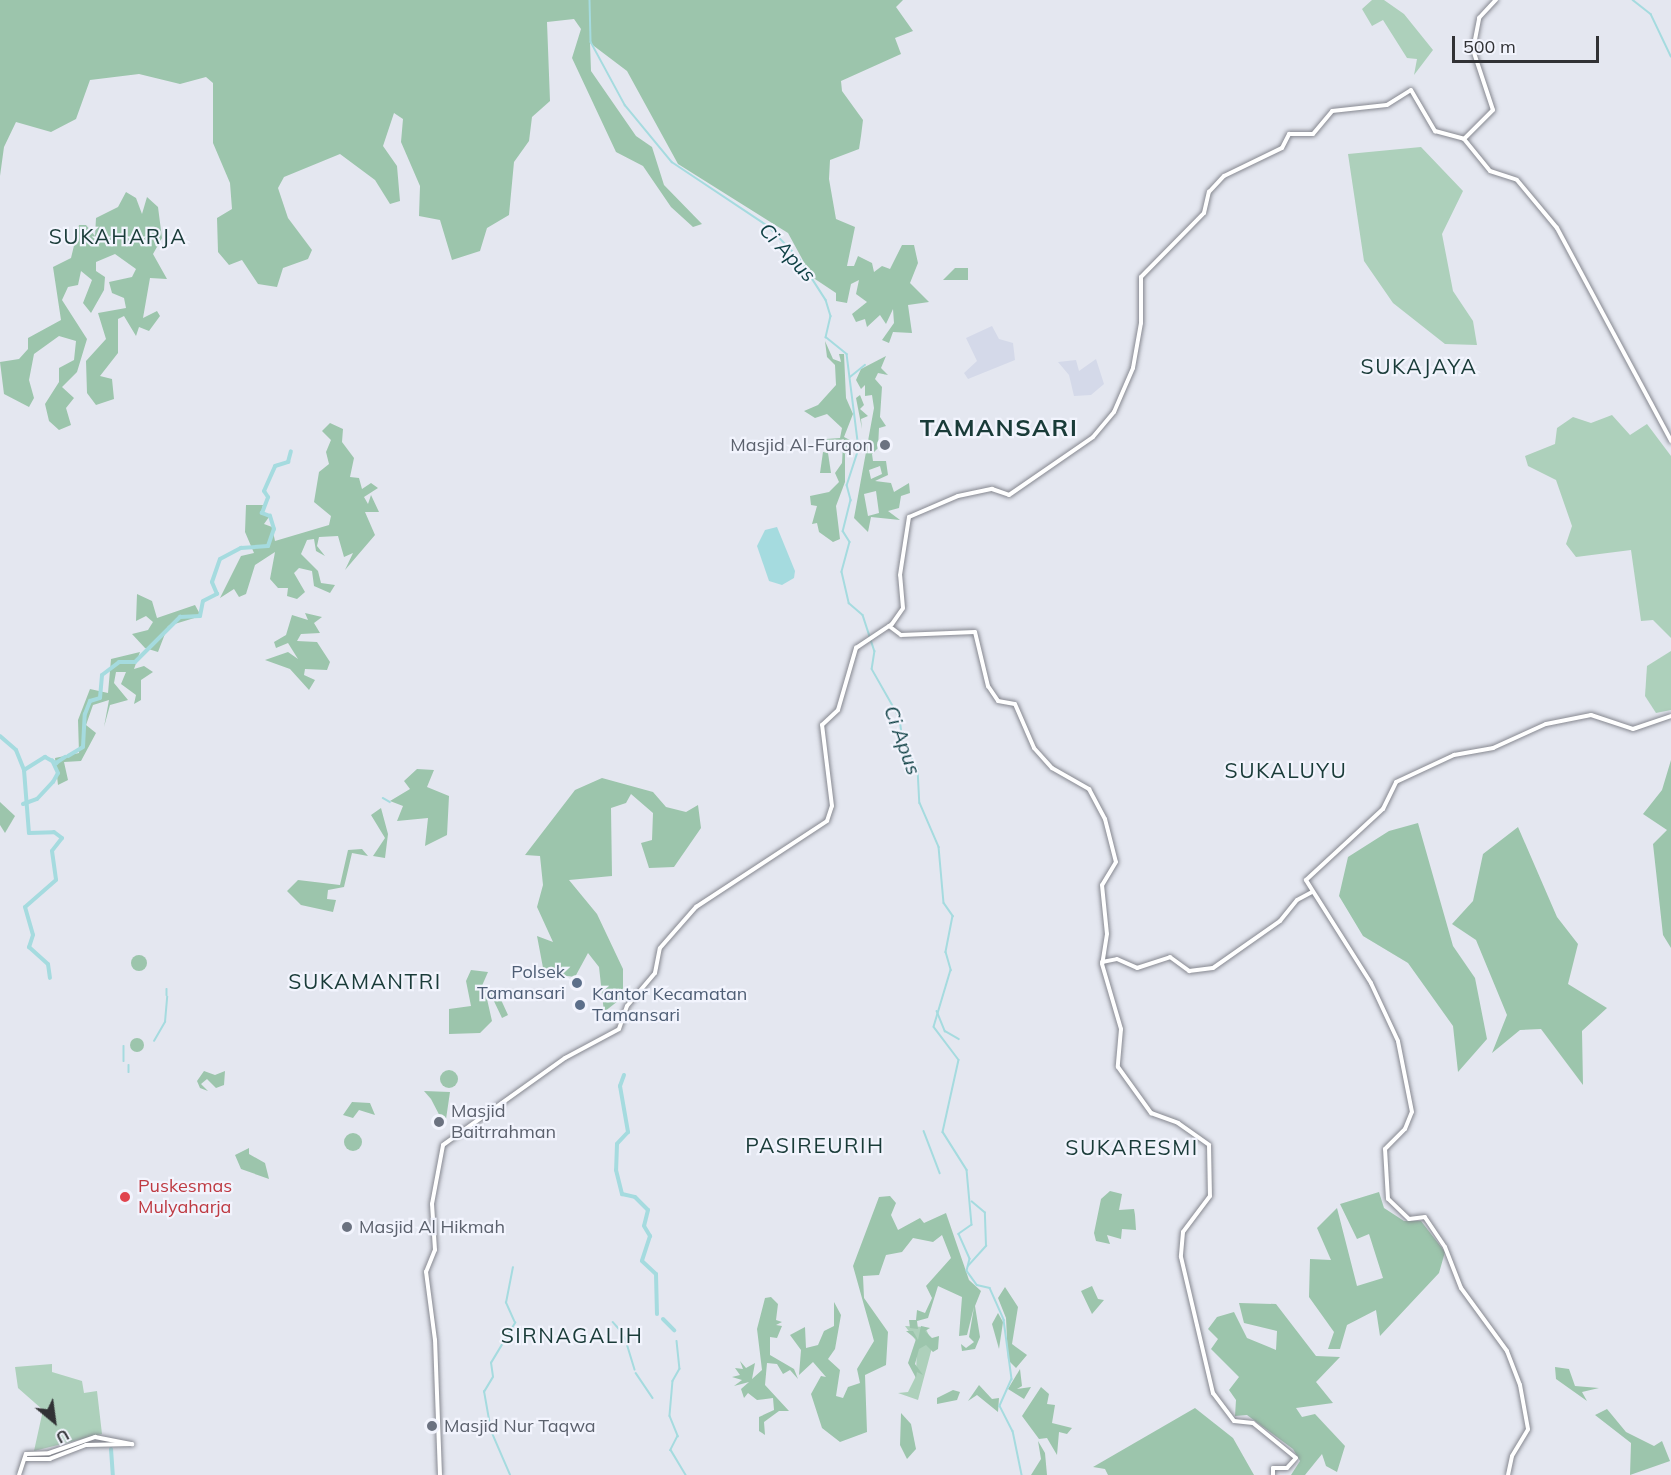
<!DOCTYPE html>
<style>
body{margin:0}
#map{position:relative;width:1671px;height:1475px;overflow:hidden;background:#e4e7f0;font-family:Mulish,sans-serif}
div>[style]{position:absolute}
[style*='--x']{left:calc(var(--x)*1px);top:calc(var(--y)*1px);width:calc(var(--w)*1px);rotate:calc(var(--a)*1deg)}
.built>*{inset:0;background:#d4d9e9}
.green>*{inset:0;background:#add0bb}
.forest>*{inset:0;background:#9cc5ac}
.round{border-radius:50%}
.water>*{inset:0;background:#a5dbdf}
.stream>*{height:1.5px;margin:-0.75px;padding:0 0.75px;transform-origin:0.75px;border-radius:0.75px;background:#a5dbdf}
.river>*{height:4px;margin:-2px;padding:0 2px;transform-origin:2px;border-radius:2px;background:#a5dbdf}
.roads{filter:drop-shadow(0 0 2px #85878f) drop-shadow(0 0 2px #85878f)}
.secondary>*{height:4px;margin:-2px;padding:0 2px;transform-origin:2px;border-radius:2px;background:#fff}
.dots>*{width:16px;height:16px;translate:-50% -50%;box-sizing:border-box;border:3px solid #f2f4fd;border-radius:50%}
span{translate:-50% -50%;white-space:nowrap;text-align:center;line-height:1.15;-webkit-text-stroke:4.5px #f2f4fd;paint-order:stroke}
.worship-label{font-size:18px;color:#5b616d}
.right{translate:-100% -50%;text-align:right}
.left{translate:0 -50%;text-align:left}
.service-label{font-size:18px;color:#4e5e75}
.health-label{font-size:18px;color:#be3a42}
.water-label{font-size:20px;color:#0d3f43;font-style:italic}
.quarter-label{font-size:21px;color:#193b38;letter-spacing:1.5px}
.district-label{font-size:24px;color:#193b38;font-weight:700;letter-spacing:1.5px}
.north{position:absolute;left:24px;top:1391px;width:60px;height:60px;-webkit-text-stroke:4px #f2f4fd;paint-order:stroke;rotate:151deg;font-size:16px;font-weight:700;line-height:24px;text-align:center;color:#313235}
.north::after{content:'';display:block;margin:auto;width:21px;height:27px;background:#313235;clip-path:polygon(50% 0,100% 100%,50% 72%,0 100%)}
.scale{position:absolute;left:1452px;top:36px;width:147px;height:27px;box-sizing:border-box;border:3px solid #313235;border-top:0;padding-left:8px;font-size:18px;line-height:21px;white-space:nowrap;color:#313235;-webkit-text-stroke:4px #f2f4fd;paint-order:stroke}
</style>
<div id="map">
<div class="built">
<i style="clip-path:polygon(992px 326px,999px 339px,1013px 343px,1015px 360px,968px 379px,964px 373px,977px 361px,966px 338px)"></i>
<i style="clip-path:polygon(1096px 359px,1104px 384px,1091px 395px,1074px 396px,1069px 375px,1058px 362px,1076px 360px,1079px 371px)"></i>
</div>
<div class="green">
<i style="clip-path:polygon(1372px 0,1384px 0,1404px 14px,1433px 50px,1414px 75px,1417px 59px,1407px 58px,1383px 20px,1372px 26px,1362px 9px)"></i>
<i style="clip-path:polygon(1421px 147px,1463px 191px,1442px 234px,1453px 291px,1473px 321px,1477px 345px,1445px 344px,1393px 303px,1364px 261px,1348px 154px)"></i>
<i style="clip-path:polygon(1612px 415px,1630px 435px,1647px 424px,1671px 456px,1671px 638px,1653px 620px,1641px 621px,1631px 550px,1576px 557px,1566px 544px,1572px 526px,1556px 480px,1528px 466px,1525px 456px,1555px 444px,1557px 428px,1573px 417px,1591px 423px)"></i>
<i style="clip-path:polygon(1671px 651px,1671px 710px,1656px 713px,1645px 696px,1647px 666px)"></i>
<i style="clip-path:polygon(905px 1326px,925px 1327px,933px 1344px,918px 1400px,898px 1393px,908px 1392px,916px 1376px,917px 1342px)"></i>
<i style="clip-path:polygon(52px 1364px,52px 1372px,82px 1381px,84px 1393px,97px 1391px,102px 1434px,34px 1451px,43px 1410px,18px 1388px,15px 1367px)"></i>
</div>
<div class="forest">
<i style="clip-path:polygon(0 0,903px 0,896px 7px,913px 31px,895px 38px,901px 54px,841px 81px,842px 91px,863px 120px,861px 136px,859px 149px,830px 160px,829px 179px,836px 219px,855px 227px,847px 266px,854px 266px,858px 256px,872px 263px,874px 272px,882px 266px,890px 269px,902px 245px,914px 245px,918px 263px,910px 283px,929px 302px,908px 305px,912px 333px,893px 332px,889px 343px,882px 340px,894px 323px,893px 309px,886px 324px,880px 315px,867px 327px,865px 319px,856px 322px,852px 314px,867px 302px,856px 294px,859px 280px,851px 284px,847px 303px,836px 301px,836px 293px,812px 277px,788px 233px,678px 164px,627px 71px,590px 43px,591px 71px,636px 136px,652px 147px,664px 185px,702px 224px,693px 227px,671px 207px,643px 166px,616px 152px,572px 58px,581px 29px,574px 19px,547px 22px,550px 101px,532px 117px,529px 141px,514px 162px,509px 215px,487px 228px,480px 251px,452px 260px,440px 220px,419px 216px,420px 186px,401px 142px,403px 119px,394px 113px,383px 146px,397px 166px,400px 201px,390px 204px,375px 180px,340px 154px,284px 177px,278px 188px,288px 218px,312px 250px,308px 259px,283px 268px,277px 287px,258px 284px,242px 260px,229px 265px,218px 252px,217px 218px,232px 209px,230px 183px,213px 143px,213px 83px,206px 77px,180px 84px,139px 74px,90px 80px,76px 119px,51px 132px,16px 122px,4px 147px,0 176px)"></i>
<i style="clip-path:polygon(126px 192px,136px 198px,142px 214px,147px 197px,158px 207px,162px 238px,153px 254px,167px 279px,150px 278px,143px 318px,157px 311px,160px 316px,149px 331px,139px 327px,136px 336px,124px 316px,118px 319px,118px 353px,100px 376px,112px 379px,114px 399px,96px 405px,87px 393px,86px 361px,106px 339px,98px 313px,126px 308px,124px 298px,112px 293px,109px 282px,132px 277px,136px 269px,115px 254px,96px 262px,96px 271px,105px 277px,104px 290px,91px 313px,83px 303px,92px 280px,81px 271px,78px 285px,68px 287px,62px 300px,87px 339px,77px 372px,62px 387px,74px 398px,66px 408px,71px 425px,59px 430px,49px 421px,45px 404px,59px 382px,59px 368px,74px 360px,76px 341px,59px 336px,34px 354px,29px 380px,34px 398px,29px 407px,4px 394px,0 362px,19px 359px,28px 349px,28px 338px,61px 320px,53px 267px,71px 258px,79px 225px,86px 225px,95px 236px,96px 218px,118px 207px)"></i>
<i style="clip-path:polygon(955px 268px,968px 268px,968px 280px,943px 280px)"></i>
<i style="clip-path:polygon(825px 341px,833px 359px,841px 362px,839px 354px,844px 354px,846px 398px,853px 414px,844px 437px,854px 442px,845px 454px,845px 482px,836px 506px,840px 539px,833px 542px,819px 532px,817px 523px,812px 524px,817px 506px,811px 505px,810px 496px,829px 492px,839px 482px,835px 473px,842px 463px,843px 444px,827px 445px,826px 439px,840px 438px,842px 428px,827px 414px,815px 418px,804px 411px,818px 405px,836px 385px,835px 365px,827px 357px)"></i>
<i style="clip-path:polygon(evenodd,886px 356px,881px 368px,888px 375px,878px 373px,875px 379px,882px 387px,880px 417px,886px 426px,879px 428px,878px 448px,872px 454px,873px 461px,886px 461px,888px 475px,875px 481px,891px 483px,894px 492px,909px 483px,910px 493px,901px 496px,899px 508px,888px 511px,900px 520px,871px 517px,868px 532px,854px 518px,874px 408px,872px 395px,865px 396px,865px 385px,861px 389px,856px 380px,861px 369px,886px 356px,880px 466px,882px 474px,871px 479px,869px 470px,880px 466px,886px 356px,876px 491px,879px 513px,868px 516px,864px 494px,876px 491px)"></i>
<i style="clip-path:polygon(860px 395px,864px 405px,860px 409px,868px 416px,861px 419px,862px 429px,856px 398px)"></i>
<i style="clip-path:polygon(330px 423px,343px 429px,342px 442px,354px 458px,350px 477px,359px 478px,362px 489px,371px 483px,378px 488px,364px 497px,368px 504px,371px 495px,379px 512px,365px 512px,375px 535px,345px 570px,353px 553px,344px 557px,338px 536px,319px 537px,317px 546px,325px 556px,316px 551px,314px 539px,307px 540px,301px 554px,318px 571px,321px 583px,335px 585px,330px 593px,314px 586px,312px 571px,299px 568px,294px 573px,305px 592px,297px 599px,287px 596px,288px 588px,278px 588px,270px 579px,275px 552px,255px 565px,246px 594px,239px 597px,234px 589px,220px 598px,241px 556px,254px 553px,245px 532px,246px 505px,263px 505px,261px 514px,269px 517px,264px 524px,272px 527px,275px 541px,329px 525px,331px 516px,314px 502px,319px 472px,329px 464px,326px 452px,331px 440px,322px 431px)"></i>
<i style="clip-path:polygon(823px 452px,828px 453px,831px 473px,820px 473px)"></i>
<i style="clip-path:polygon(137px 594px,152px 601px,157px 618px,195px 605px,201px 616px,168px 626px,158px 652px,145px 648px,132px 634px,148px 630px,153px 622px,146px 616px,136px 621px)"></i>
<i style="clip-path:polygon(305px 613px,322px 617px,314px 623px,320px 633px,301px 634px,297px 641px,317px 642px,330px 662px,327px 670px,305px 669px,304px 675px,315px 680px,309px 690px,290px 669px,265px 660px,288px 652px,298px 659px,288px 643px,276px 648px,274px 642px,286px 635px,292px 615px,308px 620px)"></i>
<i style="clip-path:polygon(140px 652px,134px 669px,144px 666px,153px 672px,141px 680px,141px 700px,134px 704px,136px 695px,121px 684px,126px 672px,116px 672px,114px 683px,128px 700px,110px 705px,104px 727px,109px 700px,93px 705px,86px 725px,96px 733px,81px 761px,64px 762px,68px 780px,58px 785px,55px 758px,79px 753px,78px 720px,90px 689px,108px 693px,111px 659px)"></i>
<i style="clip-path:polygon(1671px 760px,1671px 948px,1663px 935px,1653px 844px,1667px 830px,1643px 814px,1662px 790px)"></i>
<i style="clip-path:polygon(417px 769px,434px 770px,427px 787px,449px 796px,447px 835px,425px 846px,428px 818px,397px 821px,403px 806px,390px 801px,410px 789px,404px 781px)"></i>
<i style="clip-path:polygon(602px 778px,653px 792px,666px 807px,686px 812px,698px 805px,701px 828px,674px 867px,649px 868px,641px 843px,652px 840px,653px 813px,631px 794px,626px 803px,611px 808px,612px 876px,569px 880px,597px 914px,623px 969px,623px 997px,604px 1012px,599px 967px,588px 953px,575px 977px,544px 973px,537px 936px,553px 942px,537px 907px,543px 885px,540px 856px,525px 855px,575px 790px)"></i>
<i style="clip-path:polygon(0 802px,15px 816px,5px 833px,0 825px)"></i>
<i style="clip-path:polygon(381px 808px,388px 834px,385px 858px,373px 856px,385px 838px,371px 815px)"></i>
<i style="clip-path:polygon(1418px 823px,1453px 946px,1475px 978px,1487px 1039px,1458px 1072px,1453px 1026px,1408px 963px,1363px 936px,1339px 896px,1348px 857px,1389px 831px)"></i>
<i style="clip-path:polygon(1518px 827px,1557px 917px,1578px 944px,1568px 984px,1607px 1008px,1582px 1031px,1583px 1085px,1541px 1029px,1520px 1030px,1492px 1053px,1507px 1015px,1476px 940px,1452px 924px,1473px 901px,1483px 854px)"></i>
<i style="clip-path:polygon(362px 849px,368px 856px,352px 853px,344px 887px,328px 890px,327px 899px,336px 900px,333px 912px,301px 905px,287px 891px,298px 880px,340px 885px,348px 850px)"></i>
<i class="round" style="left:131px;top:955px;width:16px;height:16px"></i>
<i style="clip-path:polygon(471px 970px,488px 972px,481px 988px,497px 991px,508px 1015px,502px 1018px,492px 997px,487px 999px,492px 1021px,480px 1033px,449px 1034px,449px 1009px,471px 1006px,466px 981px)"></i>
<i class="round" style="left:130px;top:1038px;width:14px;height:14px"></i>
<i class="round" style="left:440px;top:1070px;width:18px;height:18px"></i>
<i style="clip-path:polygon(204px 1071px,215px 1075px,225px 1071px,224px 1085px,216px 1088px,207px 1079px,201px 1084px,208px 1091px,200px 1088px,197px 1081px)"></i>
<i style="clip-path:polygon(424px 1091px,450px 1092px,445px 1126px,431px 1099px)"></i>
<i style="clip-path:polygon(352px 1102px,370px 1103px,375px 1115px,359px 1110px,353px 1118px,343px 1115px)"></i>
<i class="round" style="left:344px;top:1133px;width:18px;height:18px"></i>
<i style="clip-path:polygon(249px 1148px,249px 1154px,265px 1163px,269px 1179px,241px 1169px,235px 1155px)"></i>
<i style="clip-path:polygon(1110px 1191px,1122px 1194px,1119px 1210px,1134px 1209px,1135px 1215px,1136px 1230px,1122px 1229px,1121px 1239px,1107px 1235px,1110px 1244px,1096px 1241px,1094px 1233px,1101px 1199px)"></i>
<i style="clip-path:polygon(1379px 1192px,1384px 1208px,1404px 1221px,1421px 1221px,1445px 1252px,1439px 1273px,1380px 1336px,1376px 1310px,1347px 1325px,1340px 1349px,1328px 1349px,1334px 1332px,1309px 1297px,1310px 1259px,1331px 1260px,1317px 1228px,1337px 1208px,1357px 1286px,1383px 1278px,1369px 1234px,1357px 1239px,1340px 1204px)"></i>
<i style="clip-path:polygon(890px 1196px,896px 1203px,891px 1215px,898px 1230px,920px 1218px,924px 1223px,946px 1213px,969px 1280px,981px 1291px,975px 1306px,980px 1337px,975px 1349px,962px 1351px,961px 1344px,966px 1348px,974px 1342px,969px 1337px,974px 1307px,967px 1335px,959px 1336px,962px 1297px,938px 1286px,928px 1318px,917px 1321px,918px 1329px,910px 1328px,909px 1320px,916px 1320px,917px 1310px,925px 1313px,932px 1298px,926px 1286px,951px 1258px,942px 1235px,933px 1242px,913px 1238px,902px 1252px,886px 1255px,879px 1275px,863px 1276px,864px 1298px,888px 1332px,886px 1365px,865px 1375px,867px 1432px,840px 1442px,822px 1428px,811px 1394px,821px 1376px,826px 1377px,813px 1362px,799px 1375px,801px 1350px,790px 1335px,805px 1327px,806px 1348px,818px 1345px,824px 1331px,834px 1326px,834px 1302px,841px 1315px,835px 1349px,828px 1359px,840px 1370px,836px 1396px,843px 1398px,848px 1387px,860px 1383px,857px 1369px,874px 1341px,853px 1266px,879px 1197px)"></i>
<i style="clip-path:polygon(1092px 1286px,1098px 1299px,1104px 1300px,1092px 1314px,1081px 1291px)"></i>
<i style="clip-path:polygon(1005px 1287px,1018px 1307px,1012px 1344px,1027px 1355px,1016px 1368px,1008px 1360px,1006px 1318px,998px 1298px)"></i>
<i style="clip-path:polygon(771px 1297px,778px 1304px,776px 1320px,782px 1322px,776px 1325px,782px 1326px,777px 1338px,770px 1337px,770px 1355px,794px 1369px,798px 1379px,790px 1370px,783px 1374px,777px 1364px,767px 1363px,765px 1385px,789px 1411px,779px 1411px,764px 1422px,765px 1435px,759px 1431px,759px 1417px,774px 1410px,773px 1398px,757px 1400px,748px 1393px,744px 1398px,741px 1389px,749px 1382px,734px 1386px,742px 1380px,732px 1377px,740px 1375px,735px 1368px,743px 1369px,740px 1361px,746px 1368px,755px 1363px,752px 1379px,762px 1370px,757px 1329px,765px 1298px)"></i>
<i style="clip-path:polygon(1239px 1303px,1276px 1304px,1316px 1356px,1340px 1357px,1316px 1382px,1333px 1403px,1296px 1408px,1302px 1417px,1315px 1414px,1345px 1446px,1337px 1472px,1326px 1466px,1322px 1454px,1305px 1475px,1291px 1475px,1300px 1461px,1293px 1449px,1247px 1415px,1235px 1416px,1236px 1400px,1229px 1390px,1239px 1377px,1211px 1349px,1218px 1339px,1208px 1329px,1217px 1317px,1234px 1312px,1247px 1338px,1276px 1350px,1277px 1331px,1244px 1323px)"></i>
<i style="clip-path:polygon(998px 1313px,1003px 1322px,999px 1349px,992px 1324px)"></i>
<i style="clip-path:polygon(921px 1326px,930px 1328px,925px 1331px,932px 1338px,939px 1336px,938px 1349px,933px 1352px,926px 1345px,919px 1349px,915px 1364px,923px 1375px,917px 1372px,916px 1378px,908px 1363px,916px 1339px,906px 1331px,913px 1331px,918px 1340px)"></i>
<i style="clip-path:polygon(1555px 1367px,1569px 1369px,1575px 1386px,1599px 1388px,1582px 1392px,1587px 1401px,1556px 1379px)"></i>
<i style="clip-path:polygon(1020px 1369px,1022px 1386px,1017px 1389px,1031px 1387px,1024px 1399px,1008px 1389px)"></i>
<i style="clip-path:polygon(979px 1385px,992px 1399px,999px 1398px,998px 1412px,977px 1395px,968px 1401px)"></i>
<i style="clip-path:polygon(1041px 1387px,1049px 1394px,1047px 1404px,1055px 1405px,1052px 1423px,1072px 1428px,1067px 1434px,1059px 1432px,1057px 1455px,1047px 1438px,1039px 1439px,1022px 1416px)"></i>
<i style="clip-path:polygon(953px 1390px,960px 1392px,957px 1400px,937px 1404px,937px 1398px)"></i>
<i style="clip-path:polygon(1195px 1408px,1233px 1438px,1254px 1475px,1108px 1475px,1105px 1469px,1093px 1467px)"></i>
<i style="clip-path:polygon(1607px 1409px,1626px 1432px,1654px 1446px,1662px 1441px,1670px 1461px,1630px 1475px,1631px 1443px,1595px 1415px)"></i>
<i style="clip-path:polygon(901px 1413px,911px 1424px,916px 1449px,907px 1459px,900px 1445px)"></i>
<i style="clip-path:polygon(1038px 1441px,1045px 1453px,1047px 1475px,1031px 1475px,1041px 1459px)"></i>
</div>
<div class="water">
<i style="clip-path:polygon(777px 527px,795px 571px,794px 578px,782px 585px,769px 581px,757px 546px,765px 530px)"></i>
</div>
<div class="stream">
<i style="--x:590;--y:0;--w:42;--a:88.6"></i>
<i style="--x:591;--y:42;--w:72;--a:61.6"></i>
<i style="--x:625;--y:105;--w:74;--a:50.5"></i>
<i style="--x:672;--y:162;--w:115;--a:33.7"></i>
<i style="--x:768;--y:226;--w:45;--a:45.9"></i>
<i style="--x:799;--y:258;--w:50;--a:57.3"></i>
<i style="--x:826;--y:300;--w:17;--a:73"></i>
<i style="--x:831;--y:316;--w:22;--a:103"></i>
<i style="--x:826;--y:337;--w:27;--a:39"></i>
<i style="--x:847;--y:354;--w:96;--a:82.8"></i>
<i style="--x:859;--y:449;--w:38;--a:108"></i>
<i style="--x:847;--y:485;--w:16;--a:75"></i>
<i style="--x:851;--y:500;--w:32;--a:104"></i>
<i style="--x:843;--y:531;--w:13;--a:58"></i>
<i style="--x:850;--y:542;--w:31;--a:105"></i>
<i style="--x:842;--y:572;--w:32;--a:77"></i>
<i style="--x:849;--y:603;--w:18;--a:41"></i>
<i style="--x:863;--y:615;--w:38;--a:72"></i>
<i style="--x:875;--y:651;--w:18;--a:99"></i>
<i style="--x:872;--y:669;--w:56;--a:60.3"></i>
<i style="--x:900;--y:718;--w:24;--a:83"></i>
<i style="--x:903;--y:742;--w:31;--a:61"></i>
<i style="--x:918;--y:769;--w:34;--a:87"></i>
<i style="--x:920;--y:803;--w:48;--a:66.6"></i>
<i style="--x:939;--y:847;--w:56;--a:84.9"></i>
<i style="--x:944;--y:903;--w:16;--a:55"></i>
<i style="--x:953;--y:916;--w:37;--a:101"></i>
<i style="--x:946;--y:952;--w:19;--a:74"></i>
<i style="--x:951;--y:970;--w:59;--a:106.6"></i>
<i style="--x:934;--y:1027;--w:41;--a:52.9"></i>
<i style="--x:959;--y:1060;--w:74;--a:102.5"></i>
<i style="--x:943;--y:1132;--w:45;--a:57.7"></i>
<i style="--x:967;--y:1170;--w:55;--a:84.8"></i>
<i style="--x:972;--y:1225;--w:16;--a:145"></i>
<i style="--x:959;--y:1234;--w:27;--a:66"></i>
<i style="--x:970;--y:1259;--w:12;--a:104"></i>
<i style="--x:967;--y:1271;--w:17;--a:54"></i>
<i style="--x:977;--y:1285;--w:13;--a:13"></i>
<i style="--x:990;--y:1288;--w:35;--a:66"></i>
<i style="--x:1004;--y:1320;--w:60;--a:82.3"></i>
<i style="--x:1012;--y:1379;--w:30;--a:114"></i>
<i style="--x:1000;--y:1406;--w:28;--a:63"></i>
<i style="--x:1013;--y:1431;--w:45;--a:78.4"></i>
<i style="--x:1633;--y:0;--w:23;--a:38"></i>
<i style="--x:1651;--y:14;--w:47;--a:64.5"></i>
<i style="--x:850;--y:377;--w:19;--a:-39"></i>
<i style="--x:383;--y:798;--w:8;--a:30"></i>
<i style="--x:167;--y:989;--w:6;--a:90"></i>
<i style="--x:937;--y:1011;--w:22;--a:68"></i>
<i style="--x:945;--y:1031;--w:16;--a:30"></i>
<i style="--x:154;--y:1041;--w:22;--a:-60"></i>
<i style="--x:165;--y:1022;--w:25;--a:-85"></i>
<i style="--x:124;--y:1046;--w:15;--a:90"></i>
<i style="--x:129;--y:1065;--w:7;--a:90"></i>
<i style="--x:924;--y:1131;--w:45;--a:69.1"></i>
<i style="--x:968;--y:1266;--w:27;--a:-48"></i>
<i style="--x:986;--y:1246;--w:33;--a:-92"></i>
<i style="--x:985;--y:1213;--w:17;--a:-140"></i>
<i style="--x:613;--y:1322;--w:12;--a:48"></i>
<i style="--x:625;--y:1337;--w:34;--a:73"></i>
<i style="--x:677;--y:1341;--w:28;--a:84"></i>
<i style="--x:680;--y:1369;--w:14;--a:120"></i>
<i style="--x:673;--y:1381;--w:35;--a:95"></i>
<i style="--x:670;--y:1416;--w:22;--a:68"></i>
<i style="--x:678;--y:1436;--w:16;--a:117"></i>
<i style="--x:671;--y:1450;--w:29;--a:59"></i>
<i style="--x:636;--y:1373;--w:30;--a:56"></i>
<i style="--x:510;--y:1475;--w:48;--a:-113.4"></i>
<i style="--x:491;--y:1431;--w:40;--a:-100"></i>
<i style="--x:484;--y:1392;--w:17;--a:-59"></i>
<i style="--x:493;--y:1377;--w:14;--a:-98"></i>
<i style="--x:491;--y:1363;--w:47;--a:-59"></i>
<i style="--x:515;--y:1323;--w:22;--a:-114"></i>
<i style="--x:506;--y:1303;--w:36;--a:-79"></i>
</div>
<div class="river">
<i style="--x:0;--y:736;--w:21;--a:41"></i>
<i style="--x:16;--y:750;--w:22;--a:68"></i>
<i style="--x:24;--y:770;--w:63;--a:85.5"></i>
<i style="--x:29;--y:833;--w:25;--a:-2"></i>
<i style="--x:54;--y:832;--w:10;--a:37"></i>
<i style="--x:62;--y:838;--w:16;--a:128"></i>
<i style="--x:52;--y:851;--w:29;--a:82"></i>
<i style="--x:56;--y:880;--w:41;--a:138.9"></i>
<i style="--x:25;--y:907;--w:29;--a:74"></i>
<i style="--x:33;--y:935;--w:13;--a:108"></i>
<i style="--x:29;--y:947;--w:25;--a:42"></i>
<i style="--x:48;--y:964;--w:14;--a:82"></i>
<i style="--x:68;--y:756;--w:17;--a:-31"></i>
<i style="--x:83;--y:747;--w:33;--a:-87"></i>
<i style="--x:85;--y:714;--w:14;--a:-69"></i>
<i style="--x:90;--y:701;--w:10;--a:-17"></i>
<i style="--x:100;--y:698;--w:23;--a:-85"></i>
<i style="--x:102;--y:675;--w:21;--a:-37"></i>
<i style="--x:119;--y:662;--w:16;--a:0"></i>
<i style="--x:135;--y:662;--w:64;--a:-45"></i>
<i style="--x:180;--y:617;--w:20;--a:-3"></i>
<i style="--x:200;--y:616;--w:15;--a:-79"></i>
<i style="--x:203;--y:601;--w:16;--a:-27"></i>
<i style="--x:217;--y:594;--w:13;--a:-113"></i>
<i style="--x:212;--y:582;--w:24;--a:-71"></i>
<i style="--x:220;--y:559;--w:24;--a:-28"></i>
<i style="--x:241;--y:548;--w:27;--a:-4"></i>
<i style="--x:268;--y:546;--w:18;--a:-71"></i>
<i style="--x:274;--y:529;--w:14;--a:-107"></i>
<i style="--x:270;--y:516;--w:9;--a:-159"></i>
<i style="--x:262;--y:513;--w:17;--a:-69"></i>
<i style="--x:268;--y:497;--w:7;--a:-124"></i>
<i style="--x:264;--y:491;--w:27;--a:-66"></i>
<i style="--x:275;--y:466;--w:14;--a:-17"></i>
<i style="--x:288;--y:462;--w:11;--a:-75"></i>
<i style="--x:24;--y:770;--w:25;--a:-32"></i>
<i style="--x:45;--y:757;--w:13;--a:29"></i>
<i style="--x:56;--y:763;--w:11;--a:-34"></i>
<i style="--x:23;--y:804;--w:15;--a:-20"></i>
<i style="--x:37;--y:799;--w:23;--a:-47"></i>
<i style="--x:53;--y:782;--w:10;--a:-61"></i>
<i style="--x:58;--y:773;--w:14;--a:-115"></i>
<i style="--x:624;--y:1075;--w:12;--a:110"></i>
<i style="--x:620;--y:1086;--w:47;--a:80.1"></i>
<i style="--x:628;--y:1132;--w:16;--a:133"></i>
<i style="--x:617;--y:1144;--w:26;--a:92"></i>
<i style="--x:616;--y:1170;--w:25;--a:76"></i>
<i style="--x:622;--y:1194;--w:13;--a:13"></i>
<i style="--x:635;--y:1197;--w:18;--a:45"></i>
<i style="--x:648;--y:1210;--w:16;--a:104"></i>
<i style="--x:644;--y:1226;--w:12;--a:59"></i>
<i style="--x:650;--y:1236;--w:26;--a:108"></i>
<i style="--x:642;--y:1261;--w:19;--a:43"></i>
<i style="--x:656;--y:1274;--w:40;--a:88.6"></i>
<i style="--x:663;--y:1319;--w:16;--a:45"></i>
<i style="--x:111;--y:1449;--w:26;--a:86"></i>
</div>
<div class="roads">
<div class="secondary">
<i style="--x:1464;--y:139;--w:41;--a:50.9"></i>
<i style="--x:1490;--y:171;--w:28;--a:18"></i>
<i style="--x:1517;--y:180;--w:62;--a:50.2"></i>
<i style="--x:1557;--y:228;--w:242;--a:61.8"></i>
<i style="--x:1464;--y:139;--w:41;--a:-45"></i>
<i style="--x:1493;--y:110;--w:63;--a:-108.4"></i>
<i style="--x:1473;--y:50;--w:33;--a:-79"></i>
<i style="--x:1479;--y:18;--w:25;--a:-47"></i>
<i style="--x:889;--y:626;--w:15;--a:37"></i>
<i style="--x:901;--y:635;--w:74;--a:-2.3"></i>
<i style="--x:975;--y:632;--w:56;--a:76.5"></i>
<i style="--x:988;--y:686;--w:18;--a:56"></i>
<i style="--x:998;--y:701;--w:17;--a:10"></i>
<i style="--x:1015;--y:704;--w:48;--a:66.6"></i>
<i style="--x:1034;--y:748;--w:27;--a:48"></i>
<i style="--x:1052;--y:768;--w:43;--a:29.6"></i>
<i style="--x:1089;--y:789;--w:34;--a:62"></i>
<i style="--x:1105;--y:819;--w:44;--a:75.7"></i>
<i style="--x:1116;--y:862;--w:27;--a:121"></i>
<i style="--x:1102;--y:885;--w:49;--a:84.2"></i>
<i style="--x:1107;--y:934;--w:30;--a:99"></i>
<i style="--x:1102;--y:964;--w:68;--a:73.7"></i>
<i style="--x:1121;--y:1029;--w:38;--a:95"></i>
<i style="--x:1118;--y:1067;--w:57;--a:54.3"></i>
<i style="--x:1151;--y:1113;--w:29;--a:20"></i>
<i style="--x:1178;--y:1123;--w:38;--a:35"></i>
<i style="--x:1209;--y:1145;--w:51;--a:88.9"></i>
<i style="--x:1210;--y:1196;--w:45;--a:126.9"></i>
<i style="--x:1183;--y:1232;--w:25;--a:95"></i>
<i style="--x:1181;--y:1257;--w:140;--a:76.8"></i>
<i style="--x:1213;--y:1393;--w:35;--a:53"></i>
<i style="--x:1234;--y:1421;--w:19;--a:6"></i>
<i style="--x:1253;--y:1423;--w:55;--a:39.1"></i>
<i style="--x:1296;--y:1458;--w:13;--a:132"></i>
<i style="--x:1287;--y:1468;--w:14;--a:180"></i>
<i style="--x:1273;--y:1468;--w:7;--a:90"></i>
<i style="--x:1102;--y:962;--w:15;--a:-11"></i>
<i style="--x:1117;--y:959;--w:22;--a:24"></i>
<i style="--x:1137;--y:968;--w:35;--a:-18"></i>
<i style="--x:1170;--y:957;--w:24;--a:36"></i>
<i style="--x:1189;--y:971;--w:24;--a:-7"></i>
<i style="--x:1213;--y:968;--w:82;--a:-35"></i>
<i style="--x:1280;--y:921;--w:27;--a:-51"></i>
<i style="--x:1297;--y:900;--w:17;--a:-28"></i>
<i style="--x:19;--y:1475;--w:22;--a:-72"></i>
<i style="--x:26;--y:1454;--w:23;--a:-2"></i>
<i style="--x:49;--y:1453;--w:49;--a:-19.2"></i>
<i style="--x:95;--y:1437;--w:38;--a:11"></i>
<i style="--x:132;--y:1444;--w:46;--a:178.8"></i>
<i style="--x:86;--y:1445;--w:39;--a:159"></i>
<i style="--x:50;--y:1459;--w:25;--a:180"></i>
<i style="--x:440;--y:1475;--w:135;--a:-92.1"></i>
<i style="--x:435;--y:1340;--w:69;--a:-97.5"></i>
<i style="--x:426;--y:1272;--w:24;--a:-68"></i>
<i style="--x:435;--y:1250;--w:46;--a:-93.7"></i>
<i style="--x:432;--y:1204;--w:60;--a:-79.4"></i>
<i style="--x:443;--y:1145;--w:150;--a:-35.5"></i>
<i style="--x:565;--y:1058;--w:61;--a:-28.2"></i>
<i style="--x:619;--y:1029;--w:24;--a:-71"></i>
<i style="--x:627;--y:1006;--w:43;--a:-49.7"></i>
<i style="--x:655;--y:973;--w:25;--a:-79"></i>
<i style="--x:660;--y:948;--w:55;--a:-48.7"></i>
<i style="--x:696;--y:907;--w:157;--a:-33.3"></i>
<i style="--x:827;--y:821;--w:16;--a:-72"></i>
<i style="--x:832;--y:806;--w:82;--a:-97"></i>
<i style="--x:822;--y:725;--w:22;--a:-43"></i>
<i style="--x:838;--y:710;--w:65;--a:-73.8"></i>
<i style="--x:856;--y:648;--w:43;--a:-33.7"></i>
<i style="--x:892;--y:624;--w:19;--a:-55"></i>
<i style="--x:903;--y:608;--w:33;--a:-95"></i>
<i style="--x:900;--y:575;--w:59;--a:-81.2"></i>
<i style="--x:909;--y:517;--w:53;--a:-23.2"></i>
<i style="--x:958;--y:496;--w:35;--a:-12"></i>
<i style="--x:992;--y:489;--w:18;--a:19"></i>
<i style="--x:1009;--y:495;--w:102;--a:-34.6"></i>
<i style="--x:1093;--y:437;--w:33;--a:-50"></i>
<i style="--x:1114;--y:412;--w:48;--a:-66.6"></i>
<i style="--x:1133;--y:368;--w:46;--a:-79.9"></i>
<i style="--x:1141;--y:323;--w:46;--a:-90"></i>
<i style="--x:1141;--y:277;--w:90;--a:-45.5"></i>
<i style="--x:1204;--y:213;--w:22;--a:-77"></i>
<i style="--x:1209;--y:192;--w:22;--a:-47"></i>
<i style="--x:1224;--y:176;--w:64;--a:-25.8"></i>
<i style="--x:1282;--y:148;--w:16;--a:-63"></i>
<i style="--x:1289;--y:134;--w:24;--a:0"></i>
<i style="--x:1313;--y:134;--w:30;--a:-50"></i>
<i style="--x:1332;--y:111;--w:55;--a:-6.2"></i>
<i style="--x:1387;--y:105;--w:28;--a:-32"></i>
<i style="--x:1411;--y:90;--w:48;--a:59.7"></i>
<i style="--x:1435;--y:131;--w:30;--a:15"></i>
<i style="--x:1508;--y:1475;--w:19;--a:-78"></i>
<i style="--x:1512;--y:1456;--w:31;--a:-59"></i>
<i style="--x:1528;--y:1429;--w:45;--a:-100.3"></i>
<i style="--x:1520;--y:1385;--w:36;--a:-111"></i>
<i style="--x:1507;--y:1351;--w:78;--a:-126.1"></i>
<i style="--x:1461;--y:1288;--w:44;--a:-111.3"></i>
<i style="--x:1445;--y:1247;--w:36;--a:-124"></i>
<i style="--x:1425;--y:1217;--w:16;--a:173"></i>
<i style="--x:1409;--y:1219;--w:29;--a:-136"></i>
<i style="--x:1388;--y:1199;--w:50;--a:-93.4"></i>
<i style="--x:1385;--y:1149;--w:28;--a:-45"></i>
<i style="--x:1405;--y:1129;--w:18;--a:-68"></i>
<i style="--x:1412;--y:1112;--w:72;--a:-101.2"></i>
<i style="--x:1398;--y:1041;--w:64;--a:-115"></i>
<i style="--x:1371;--y:983;--w:122;--a:-122.3"></i>
<i style="--x:1306;--y:880;--w:105;--a:-42.7"></i>
<i style="--x:1383;--y:809;--w:30;--a:-64"></i>
<i style="--x:1396;--y:782;--w:64;--a:-25"></i>
<i style="--x:1454;--y:755;--w:40;--a:-10"></i>
<i style="--x:1493;--y:748;--w:58;--a:-24.4"></i>
<i style="--x:1546;--y:724;--w:46;--a:-11.3"></i>
<i style="--x:1591;--y:715;--w:44;--a:18.4"></i>
<i style="--x:1633;--y:729;--w:40;--a:-18.9"></i>
</div>
</div>
<div class="dots">
<i style="left:885px;top:445px;background:#6b7280"></i>
<i style="left:577px;top:983px;background:#5c6f8a"></i>
<i style="left:580px;top:1005px;background:#5c6f8a"></i>
<i style="left:439px;top:1122px;background:#6b7280"></i>
<i style="left:125px;top:1197px;background:#e0444e"></i>
<i style="left:347px;top:1227px;background:#6b7280"></i>
<i style="left:432px;top:1426px;background:#6b7280"></i>
</div>
<div class="worship-label">
<span class="right" style="left:873px;top:445px">Masjid Al-Furqon</span>
<span class="left" style="left:451px;top:1122px">Masjid<br>Baitrrahman</span>
<span class="left" style="left:359px;top:1227px">Masjid Al Hikmah</span>
<span class="left" style="left:444px;top:1426px">Masjid Nur Taqwa</span>
</div>
<div class="service-label">
<span class="right" style="left:565px;top:983px">Polsek<br>Tamansari</span>
<span class="left" style="left:592px;top:1005px">Kantor Kecamatan<br>Tamansari</span>
</div>
<div class="health-label">
<span class="left" style="left:138px;top:1197px">Puskesmas<br>Mulyaharja</span>
</div>
<div class="water-label">
<span style="left:788px;top:252px;rotate:47deg">Ci Apus</span>
<span style="left:903px;top:740px;rotate:70deg">Ci Apus</span>
</div>
<div class="quarter-label">
<span style="left:118px;top:236px">SUKAHARJA</span>
<span style="left:1419px;top:366px">SUKAJAYA</span>
<span style="left:1286px;top:770px">SUKALUYU</span>
<span style="left:365px;top:981px">SUKAMANTRI</span>
<span style="left:815px;top:1145px">PASIREURIH</span>
<span style="left:1132px;top:1147px">SUKARESMI</span>
<span style="left:572px;top:1335px">SIRNAGALIH</span>
</div>
<div class="district-label">
<span style="left:999px;top:428px">TAMANSARI</span>
</div>
<div class="north">U</div>
<div class="scale">500 m</div>
</div>
